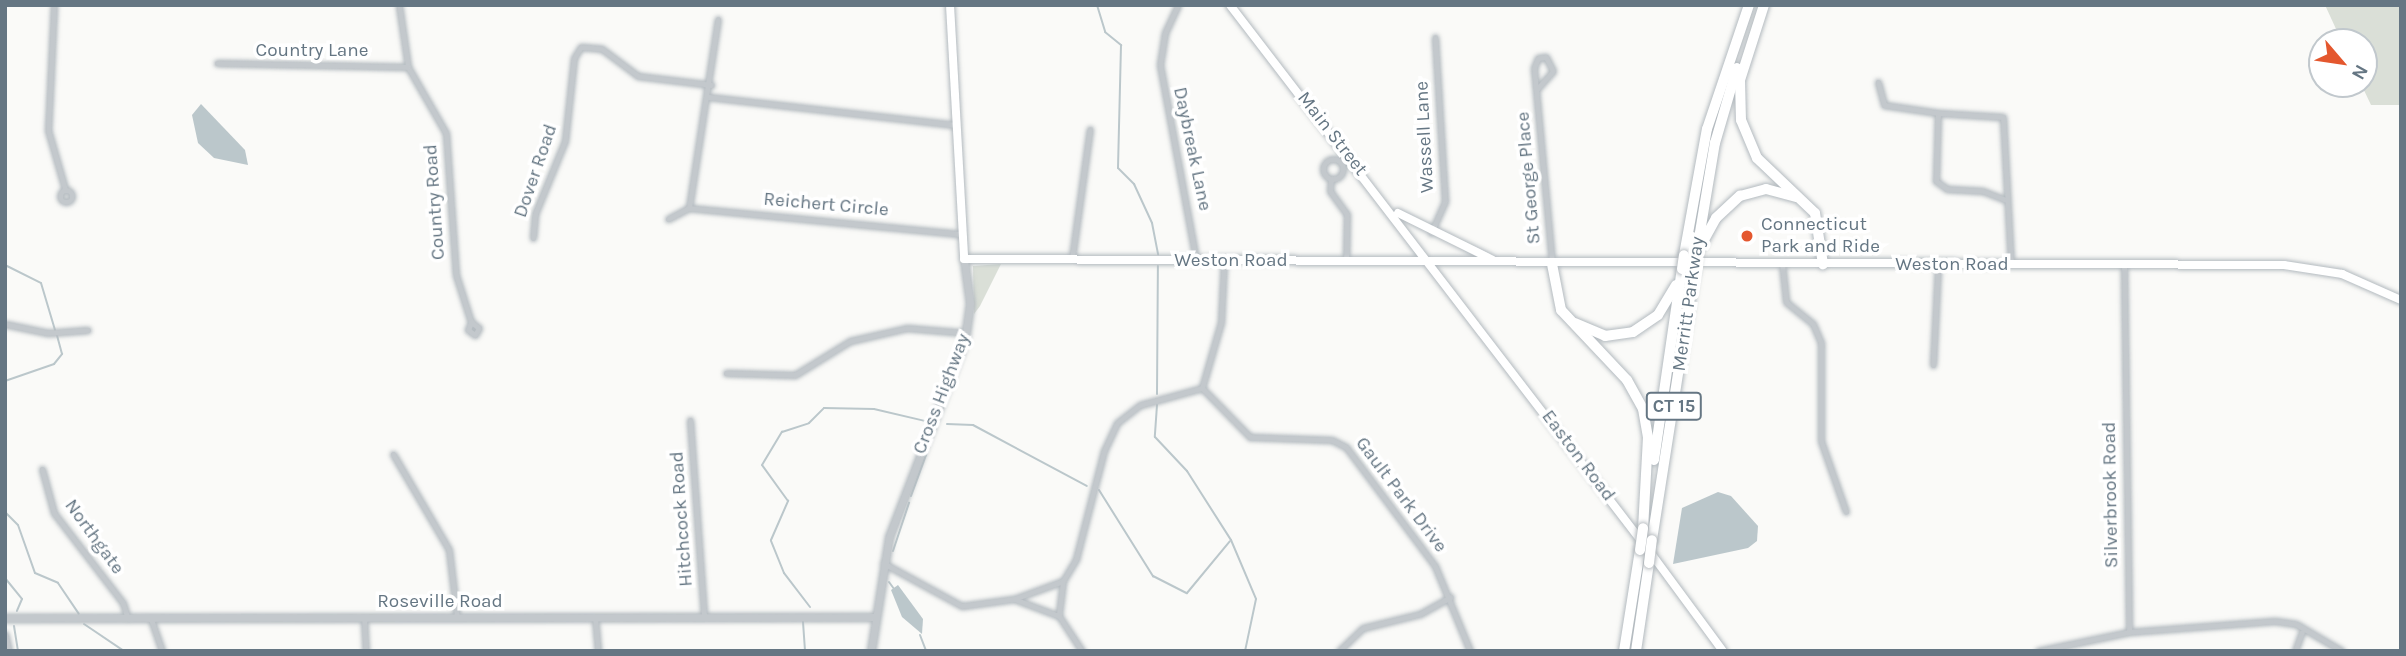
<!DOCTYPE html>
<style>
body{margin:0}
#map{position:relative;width:2406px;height:656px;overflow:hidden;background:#fafaf8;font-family:Karla,sans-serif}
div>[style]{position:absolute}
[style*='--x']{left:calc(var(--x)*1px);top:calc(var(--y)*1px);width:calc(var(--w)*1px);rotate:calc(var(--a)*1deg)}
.green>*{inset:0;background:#dadfd7}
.water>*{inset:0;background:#bbc7cb}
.stream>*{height:2px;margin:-1px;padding:0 1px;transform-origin:1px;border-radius:1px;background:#bbc7cb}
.roads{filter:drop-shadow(0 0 2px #b3babf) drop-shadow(0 0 2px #b3babf)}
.minor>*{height:5px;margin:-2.5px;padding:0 2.5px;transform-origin:2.5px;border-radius:2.5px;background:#c3c8cc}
.minor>.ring{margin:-2.5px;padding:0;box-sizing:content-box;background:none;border:5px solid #c3c8cc;border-radius:50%}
.tertiary>*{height:7px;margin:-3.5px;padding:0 3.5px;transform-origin:3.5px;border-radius:3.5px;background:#c3c8cc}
.secondary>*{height:8px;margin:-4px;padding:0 4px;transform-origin:4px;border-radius:4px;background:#fff}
.motorway>*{height:10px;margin:-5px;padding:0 5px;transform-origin:5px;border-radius:5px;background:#fff}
.bridges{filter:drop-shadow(0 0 2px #b4b9bd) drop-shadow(0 0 2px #b4b9bd)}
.motorway-bridge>*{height:10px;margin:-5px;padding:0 5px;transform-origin:5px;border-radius:5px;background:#fff}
.dots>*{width:19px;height:19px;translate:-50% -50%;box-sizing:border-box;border:4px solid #fff;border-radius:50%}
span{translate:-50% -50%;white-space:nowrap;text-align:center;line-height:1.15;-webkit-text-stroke:7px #fff;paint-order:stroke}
.shield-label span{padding:2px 5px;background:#fff;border:2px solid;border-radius:5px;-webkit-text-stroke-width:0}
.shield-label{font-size:18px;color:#657683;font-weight:700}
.street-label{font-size:19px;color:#657683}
.poi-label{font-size:19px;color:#657683}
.left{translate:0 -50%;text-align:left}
.frame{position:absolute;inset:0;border:7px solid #657683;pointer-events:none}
.north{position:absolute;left:2308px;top:28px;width:70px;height:70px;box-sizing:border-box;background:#fff;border:2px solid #c1c8cd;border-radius:50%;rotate:119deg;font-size:19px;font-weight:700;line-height:28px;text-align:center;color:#657683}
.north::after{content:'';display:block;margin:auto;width:24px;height:32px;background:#e4572e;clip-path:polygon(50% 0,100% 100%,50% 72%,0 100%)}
</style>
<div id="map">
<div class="green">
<i style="clip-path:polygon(2325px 5px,2401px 5px,2401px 105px,2371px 105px,2361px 84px,2364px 42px,2342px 42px)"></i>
<i style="clip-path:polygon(1001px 264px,980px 306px,974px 314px,973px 266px)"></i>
</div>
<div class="water">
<i style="clip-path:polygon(201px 104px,245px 150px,248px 165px,214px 158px,198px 143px,192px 115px)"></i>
<i style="clip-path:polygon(1718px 492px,1731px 496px,1758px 526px,1757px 541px,1748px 548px,1673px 564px,1682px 508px)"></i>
<i style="clip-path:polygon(898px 585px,923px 619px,922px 634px,902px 617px,891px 590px)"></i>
</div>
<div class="stream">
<i style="--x:1097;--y:5;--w:28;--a:73"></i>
<i style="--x:1105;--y:32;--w:21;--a:39"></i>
<i style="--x:1121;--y:45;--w:123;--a:91.4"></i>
<i style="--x:1118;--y:168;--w:23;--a:45"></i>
<i style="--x:1134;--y:184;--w:43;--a:65.2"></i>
<i style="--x:1152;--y:223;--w:32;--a:79"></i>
<i style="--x:5;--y:265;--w:40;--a:26.6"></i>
<i style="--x:41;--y:283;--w:49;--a:73.4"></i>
<i style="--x:5;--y:381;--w:52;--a:-19.1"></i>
<i style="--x:54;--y:364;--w:13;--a:-51"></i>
<i style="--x:62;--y:354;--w:20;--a:-105"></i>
<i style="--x:1157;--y:394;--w:128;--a:-89.6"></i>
<i style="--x:1157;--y:405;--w:32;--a:94"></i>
<i style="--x:1155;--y:437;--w:47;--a:46.7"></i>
<i style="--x:1187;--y:471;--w:82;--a:57.5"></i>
<i style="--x:1231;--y:540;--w:64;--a:67"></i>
<i style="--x:1256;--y:599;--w:53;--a:101.9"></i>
<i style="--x:947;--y:424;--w:26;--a:2"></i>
<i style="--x:973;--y:425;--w:129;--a:28.2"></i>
<i style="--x:1099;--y:490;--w:102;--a:57.9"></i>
<i style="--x:1153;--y:576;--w:38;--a:27"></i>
<i style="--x:1187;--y:593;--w:67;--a:-50.4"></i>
<i style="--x:911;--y:496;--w:55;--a:-69.9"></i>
<i style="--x:5;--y:512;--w:18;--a:45"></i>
<i style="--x:18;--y:525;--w:51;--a:70.5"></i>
<i style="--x:35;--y:573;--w:25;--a:23"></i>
<i style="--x:58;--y:583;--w:37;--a:56"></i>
<i style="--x:893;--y:551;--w:51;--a:-71.6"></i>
<i style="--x:5;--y:578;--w:27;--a:51"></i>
<i style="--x:22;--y:599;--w:13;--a:113"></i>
<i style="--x:889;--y:582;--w:9;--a:54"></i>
<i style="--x:810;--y:607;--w:43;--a:-127.4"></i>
<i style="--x:784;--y:573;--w:35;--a:-112"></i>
<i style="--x:771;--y:540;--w:43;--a:-66.4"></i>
<i style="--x:788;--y:501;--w:44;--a:-125.8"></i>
<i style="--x:762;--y:465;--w:39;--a:-59"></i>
<i style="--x:782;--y:432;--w:28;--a:-18"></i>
<i style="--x:809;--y:423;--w:21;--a:-45"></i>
<i style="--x:824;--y:408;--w:50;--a:1.1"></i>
<i style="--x:874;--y:409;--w:52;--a:13.2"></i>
<i style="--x:803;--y:622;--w:29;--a:86"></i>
<i style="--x:84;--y:624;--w:48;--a:34"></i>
<i style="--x:14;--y:626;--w:25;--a:81"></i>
<i style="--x:920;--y:635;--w:17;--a:69"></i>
</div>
<div class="roads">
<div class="minor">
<i style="--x:54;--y:5;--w:125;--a:92.7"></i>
<i style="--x:48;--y:130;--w:61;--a:73.9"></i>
<i style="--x:399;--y:5;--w:63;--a:81.7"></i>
<i style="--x:408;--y:67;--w:76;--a:60.1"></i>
<i style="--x:446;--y:133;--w:142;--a:86"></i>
<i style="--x:456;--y:275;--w:49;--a:72.3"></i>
<i style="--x:471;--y:322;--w:10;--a:37"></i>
<i style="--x:479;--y:328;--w:8;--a:120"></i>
<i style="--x:475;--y:335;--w:9;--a:-144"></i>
<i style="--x:468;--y:330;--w:9;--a:-69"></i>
<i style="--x:1178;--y:5;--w:31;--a:115"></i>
<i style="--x:1165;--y:33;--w:32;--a:99"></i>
<i style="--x:1160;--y:65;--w:198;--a:79.5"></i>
<i style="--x:217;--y:63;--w:191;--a:1.2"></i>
<i style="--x:1878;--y:82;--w:24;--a:75"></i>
<i style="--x:1884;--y:105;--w:55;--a:8.4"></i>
<i style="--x:1537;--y:89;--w:24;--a:-48"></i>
<i style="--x:1553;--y:71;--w:16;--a:-117"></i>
<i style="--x:1546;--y:57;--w:8;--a:173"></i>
<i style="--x:1538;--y:58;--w:11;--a:112"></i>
<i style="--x:1534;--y:68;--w:195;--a:84.7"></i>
<i style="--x:709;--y:97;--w:248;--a:6.5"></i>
<i class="ring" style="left:1323px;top:159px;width:15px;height:15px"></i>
<i style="--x:1331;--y:179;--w:12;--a:95"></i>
<i style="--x:1330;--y:191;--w:29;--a:54"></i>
<i style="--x:1347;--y:214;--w:48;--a:91.2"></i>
<i class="ring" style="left:60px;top:190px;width:7px;height:7px"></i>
<i style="--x:2006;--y:200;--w:25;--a:-159"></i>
<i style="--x:1983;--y:191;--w:36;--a:-177"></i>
<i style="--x:1947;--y:189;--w:14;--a:-144"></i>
<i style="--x:1936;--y:181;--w:68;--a:-88.3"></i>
<i style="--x:1938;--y:113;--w:65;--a:3.5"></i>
<i style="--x:2003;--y:117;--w:148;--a:86.9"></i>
<i style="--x:689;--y:208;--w:191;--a:-81.3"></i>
<i style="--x:668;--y:219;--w:24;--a:-28"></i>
<i style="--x:689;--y:208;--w:272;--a:5.5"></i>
<i style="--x:1431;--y:233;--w:35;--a:-66"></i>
<i style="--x:1445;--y:201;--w:164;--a:-93.5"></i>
<i style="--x:533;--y:238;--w:24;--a:-85"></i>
<i style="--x:535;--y:214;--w:79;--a:-67.7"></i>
<i style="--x:565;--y:141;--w:83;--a:-83.8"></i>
<i style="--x:574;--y:58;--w:13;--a:-58"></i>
<i style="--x:581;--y:47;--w:21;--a:5"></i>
<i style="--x:602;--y:49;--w:45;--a:36.9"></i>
<i style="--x:638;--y:76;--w:74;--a:7"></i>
<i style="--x:1072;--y:258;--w:130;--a:-82.1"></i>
<i style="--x:1782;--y:263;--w:39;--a:84"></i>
<i style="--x:1786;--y:302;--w:35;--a:39"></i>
<i style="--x:1813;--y:324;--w:21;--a:67"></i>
<i style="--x:1821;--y:343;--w:98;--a:90"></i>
<i style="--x:1821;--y:441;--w:75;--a:70.6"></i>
<i style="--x:2124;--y:265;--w:367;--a:89.2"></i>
<i style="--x:5;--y:324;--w:44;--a:11.8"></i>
<i style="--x:48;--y:333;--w:40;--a:-4.3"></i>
<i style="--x:1933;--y:365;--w:100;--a:-87.1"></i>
<i style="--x:726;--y:373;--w:69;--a:1.7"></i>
<i style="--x:795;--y:375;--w:65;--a:-31.7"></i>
<i style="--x:850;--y:341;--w:58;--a:-12.8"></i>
<i style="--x:907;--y:328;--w:60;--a:4.8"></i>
<i style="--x:1202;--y:388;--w:69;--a:45.6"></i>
<i style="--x:1250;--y:437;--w:82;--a:2.1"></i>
<i style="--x:1332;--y:440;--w:16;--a:27"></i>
<i style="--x:1346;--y:447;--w:149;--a:53.2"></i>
<i style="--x:1435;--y:566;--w:92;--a:67.6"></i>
<i style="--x:690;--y:420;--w:196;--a:85.9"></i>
<i style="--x:393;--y:454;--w:111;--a:59.7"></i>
<i style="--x:449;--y:550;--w:67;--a:83.2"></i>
<i style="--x:42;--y:469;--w:46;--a:74.7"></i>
<i style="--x:54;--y:513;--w:113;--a:52.5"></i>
<i style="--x:123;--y:603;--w:17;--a:73"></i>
<i style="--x:883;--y:563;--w:90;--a:28.6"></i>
<i style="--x:962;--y:606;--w:52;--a:-7.7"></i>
<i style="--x:1014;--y:599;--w:52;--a:-20.2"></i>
<i style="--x:1063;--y:581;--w:26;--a:-59"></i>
<i style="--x:1076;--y:559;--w:112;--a:-75.5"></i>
<i style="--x:1104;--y:451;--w:31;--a:-65"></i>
<i style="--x:1117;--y:423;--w:29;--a:-38"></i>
<i style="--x:1140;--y:405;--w:64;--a:-15.3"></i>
<i style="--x:1202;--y:388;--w:69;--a:-73.9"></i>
<i style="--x:1221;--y:322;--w:62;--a:-87.2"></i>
<i style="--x:1063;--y:581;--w:35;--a:97"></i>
<i style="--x:1059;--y:616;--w:42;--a:56.7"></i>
<i style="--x:1014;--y:599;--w:48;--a:20.7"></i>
<i style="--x:595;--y:617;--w:34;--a:85"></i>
<i style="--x:364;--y:618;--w:33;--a:87"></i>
<i style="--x:151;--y:619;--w:34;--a:71"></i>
<i style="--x:5;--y:634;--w:17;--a:77"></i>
<i style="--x:1339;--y:651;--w:33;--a:-44"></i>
<i style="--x:1363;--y:628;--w:59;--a:-13.8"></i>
<i style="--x:1420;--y:614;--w:35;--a:-29"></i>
<i style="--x:2038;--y:651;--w:93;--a:-11.8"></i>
<i style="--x:2129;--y:632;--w:146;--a:-4.3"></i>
<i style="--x:2275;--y:621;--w:21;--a:8"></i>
<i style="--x:2296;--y:624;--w:53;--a:30.4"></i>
<i style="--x:2295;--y:651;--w:20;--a:-70"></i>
</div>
<div class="tertiary">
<i style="--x:5;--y:618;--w:870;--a:-0.07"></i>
<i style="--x:871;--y:651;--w:115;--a:-81"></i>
<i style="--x:889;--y:537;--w:212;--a:-69"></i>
<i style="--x:965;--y:339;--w:36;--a:-82"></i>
<i style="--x:970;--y:303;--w:44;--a:-97.8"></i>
</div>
<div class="secondary">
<i style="--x:950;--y:5;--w:254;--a:86.8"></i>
<i style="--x:964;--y:259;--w:1320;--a:0.26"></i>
<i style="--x:2284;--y:265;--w:59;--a:8.8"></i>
<i style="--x:2342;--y:274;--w:64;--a:23.8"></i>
<i style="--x:1230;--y:5;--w:677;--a:52.5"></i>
<i style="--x:1398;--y:213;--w:106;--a:26.3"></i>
<i style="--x:1650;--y:552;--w:123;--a:53.6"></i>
</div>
<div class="motorway">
<i style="--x:1764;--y:5;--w:79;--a:107.7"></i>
<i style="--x:1740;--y:80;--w:40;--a:88.6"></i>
<i style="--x:1741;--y:120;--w:41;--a:67.2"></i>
<i style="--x:1757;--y:158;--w:80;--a:43.5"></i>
<i style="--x:1815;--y:213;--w:52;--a:81.1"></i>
<i style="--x:1700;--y:247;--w:33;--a:-61"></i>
<i style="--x:1716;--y:218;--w:33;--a:-43"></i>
<i style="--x:1740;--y:196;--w:27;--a:-15"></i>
<i style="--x:1766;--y:189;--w:31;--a:15"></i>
<i style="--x:1684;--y:255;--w:128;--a:-79.7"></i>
<i style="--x:1707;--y:129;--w:131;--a:-71.3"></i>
<i style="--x:1696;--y:256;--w:115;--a:-80.5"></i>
<i style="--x:1715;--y:143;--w:78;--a:-73.7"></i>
<i style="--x:1552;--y:264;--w:47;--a:78.9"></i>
<i style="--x:1561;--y:310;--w:96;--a:46.7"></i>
<i style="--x:1627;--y:380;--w:33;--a:61"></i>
<i style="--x:1643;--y:409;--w:28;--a:80"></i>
<i style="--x:1648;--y:437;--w:91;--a:93.1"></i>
<i style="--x:1575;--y:323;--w:33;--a:23"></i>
<i style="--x:1605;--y:336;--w:28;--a:-8"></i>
<i style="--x:1633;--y:332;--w:30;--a:-34"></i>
<i style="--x:1658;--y:315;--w:35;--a:-59"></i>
<i style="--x:1654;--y:460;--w:193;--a:-81.7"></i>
<i style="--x:1652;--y:540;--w:272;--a:-81.1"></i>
<i style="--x:1624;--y:651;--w:102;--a:-81"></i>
<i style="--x:1636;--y:651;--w:89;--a:-81.6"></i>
</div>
</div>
<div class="bridges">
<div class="motorway-bridge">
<i style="--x:1682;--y:269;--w:14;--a:-82"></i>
<i style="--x:1694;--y:271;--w:15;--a:-82"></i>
<i style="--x:1640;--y:550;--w:22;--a:-82"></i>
<i style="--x:1649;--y:563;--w:23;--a:-83"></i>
</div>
</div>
<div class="dots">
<i style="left:1747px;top:236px;background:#e4572e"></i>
</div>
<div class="shield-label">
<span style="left:1674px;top:406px">CT 15</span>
</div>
<div class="street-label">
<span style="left:312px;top:51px">Country Lane</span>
<span style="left:1332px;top:134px;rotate:52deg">Main Street</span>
<span style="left:1425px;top:137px;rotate:-93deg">Wassell Lane</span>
<span style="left:1192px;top:149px;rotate:78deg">Daybreak Lane</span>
<span style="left:536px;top:171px;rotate:-71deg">Dover Road</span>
<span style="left:1529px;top:178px;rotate:-95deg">St George Place</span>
<span style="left:435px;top:202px;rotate:-94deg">Country Road</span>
<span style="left:826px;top:205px;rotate:5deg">Reichert Circle</span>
<span style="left:1231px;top:261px">Weston Road</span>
<span style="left:1952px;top:265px">Weston Road</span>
<span style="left:1689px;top:304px;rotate:-82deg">Merritt Parkway</span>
<span style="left:942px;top:394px;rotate:-69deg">Cross Highway</span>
<span style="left:1578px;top:456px;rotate:53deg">Easton Road</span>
<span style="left:1401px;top:495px;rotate:53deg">Gault Park Drive</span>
<span style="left:2111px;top:495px;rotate:-91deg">Silverbrook Road</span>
<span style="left:682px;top:519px;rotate:-94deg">Hitchcock Road</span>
<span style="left:94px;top:537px;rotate:54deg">Northgate</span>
<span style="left:440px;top:602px">Roseville Road</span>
</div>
<div class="poi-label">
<span class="left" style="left:1761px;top:236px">Connecticut<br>Park and Ride</span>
</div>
<div class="frame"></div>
<div class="north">N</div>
</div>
